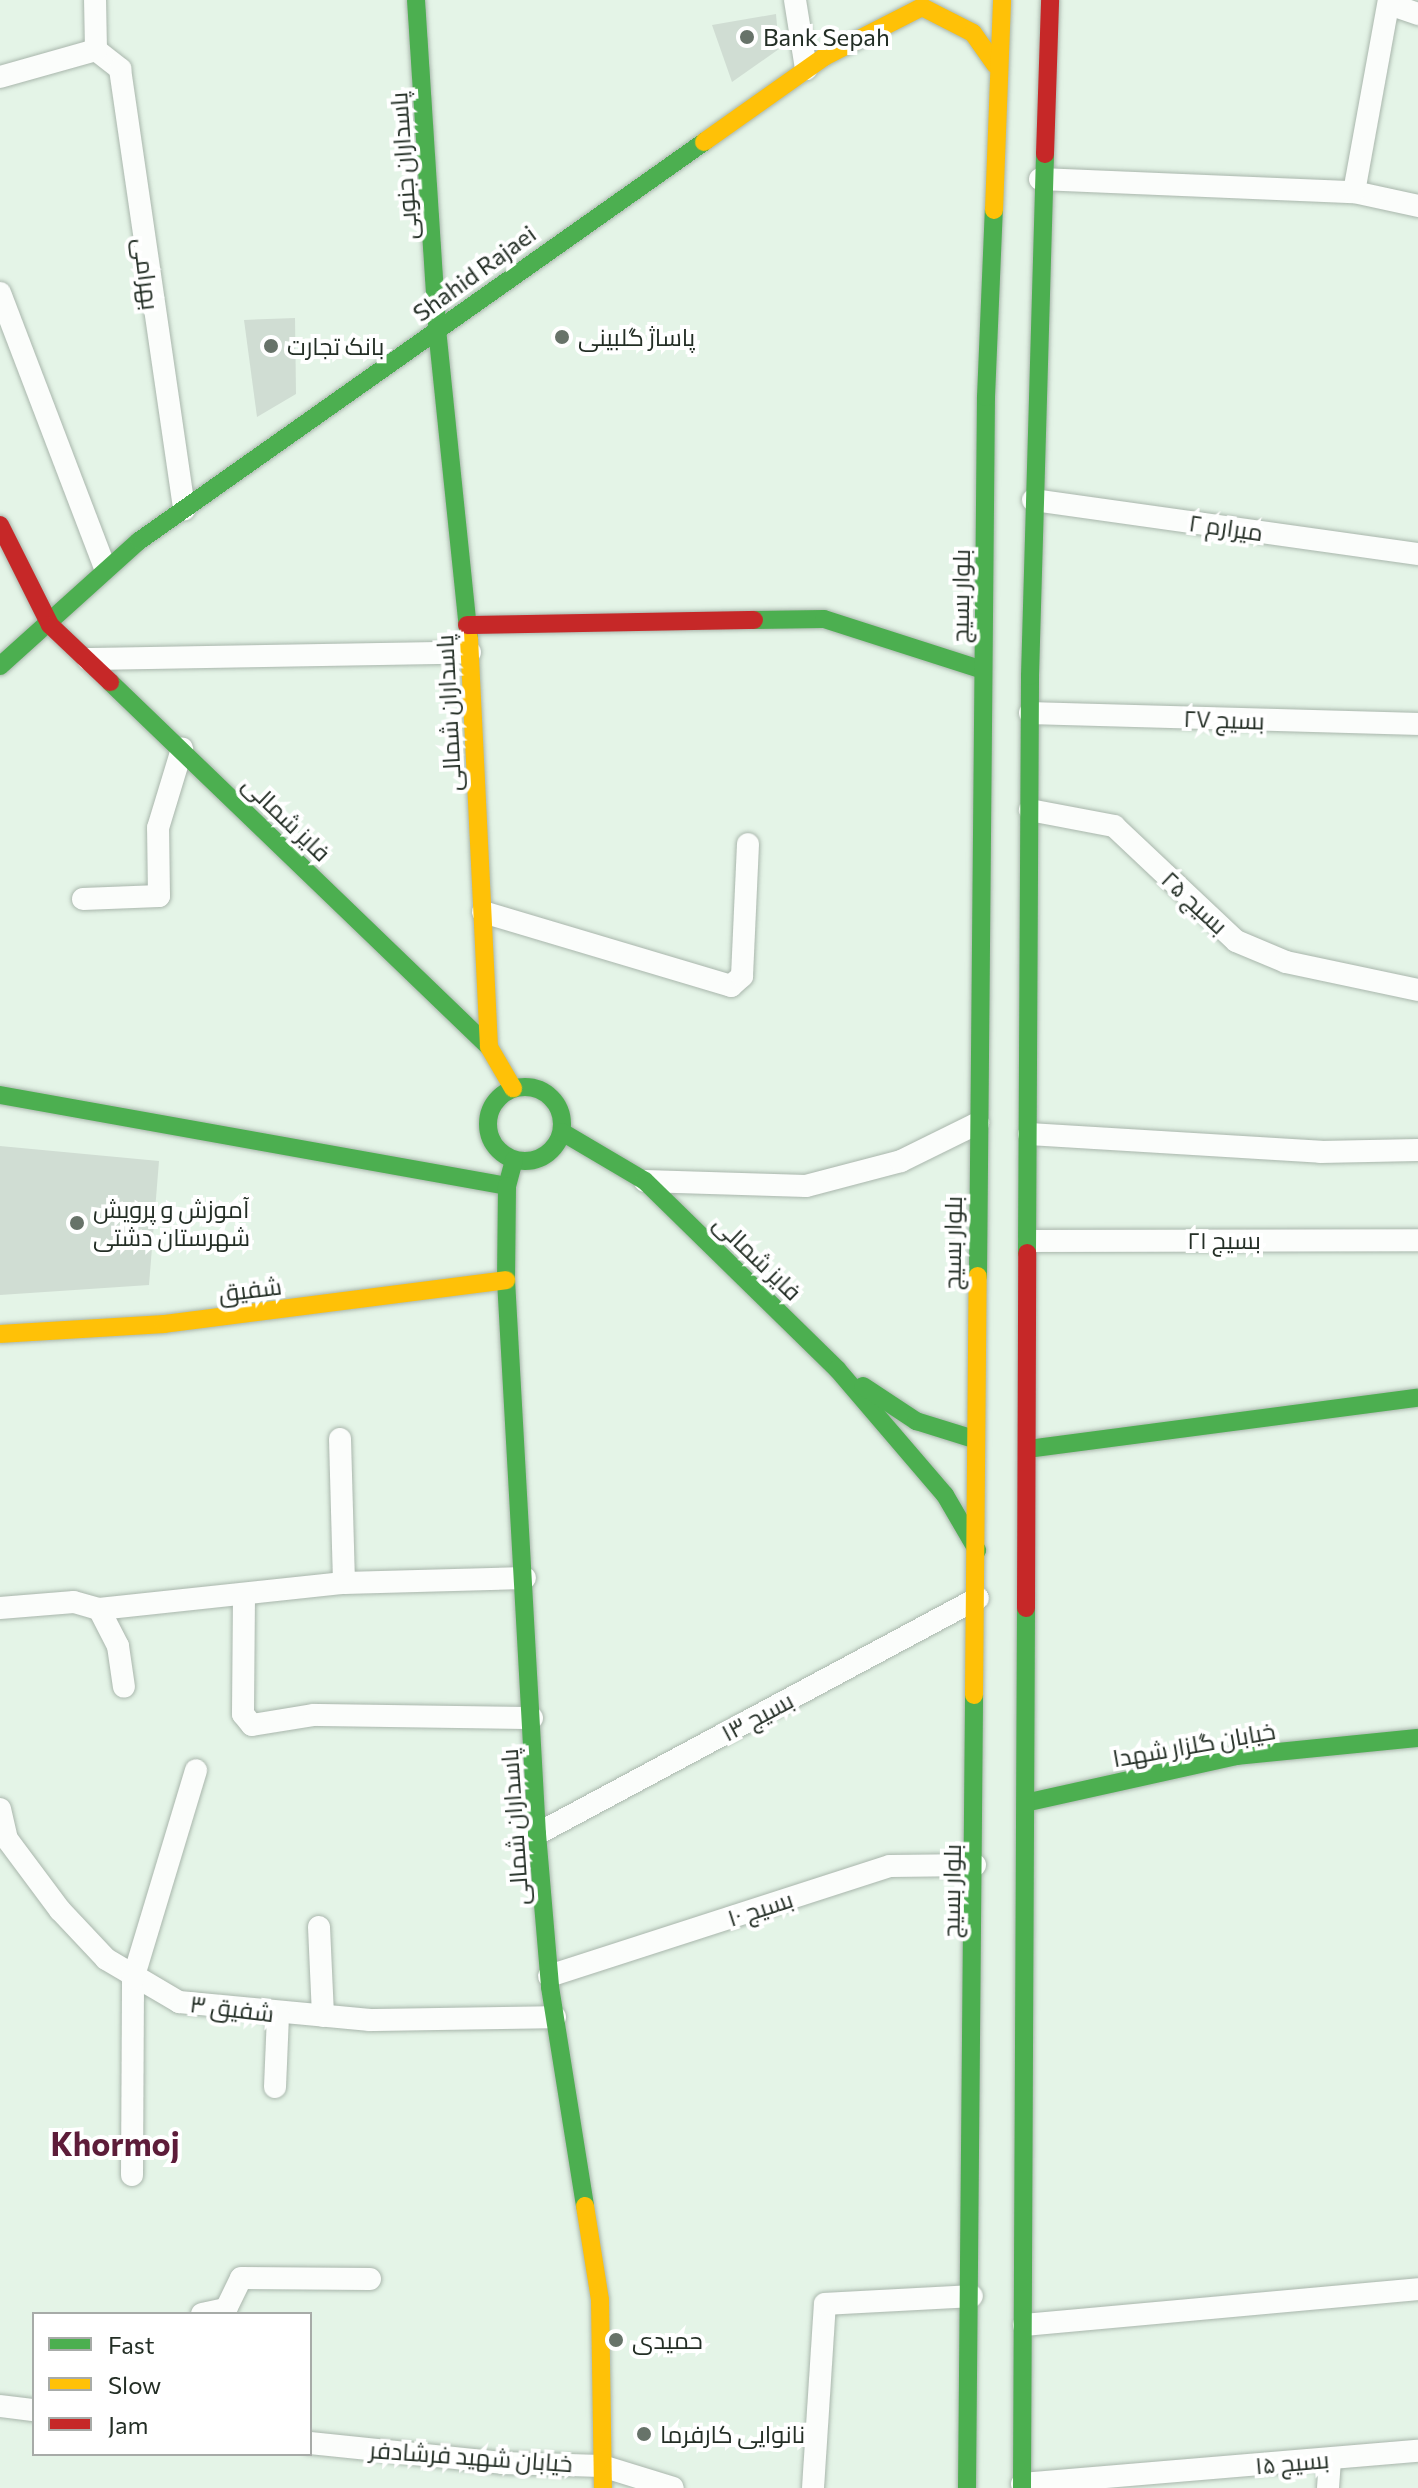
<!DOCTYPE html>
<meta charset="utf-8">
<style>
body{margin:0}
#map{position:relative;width:1418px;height:2488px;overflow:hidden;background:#e4f4e7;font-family:Commissioner,Cairo,sans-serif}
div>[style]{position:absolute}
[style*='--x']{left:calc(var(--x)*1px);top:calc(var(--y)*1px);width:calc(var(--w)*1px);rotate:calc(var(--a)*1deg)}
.building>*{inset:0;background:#d0ddd3}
.roads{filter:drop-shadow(0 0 2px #a9b6ac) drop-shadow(0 0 2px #a9b6ac)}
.street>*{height:22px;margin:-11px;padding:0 11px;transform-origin:11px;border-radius:11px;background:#fbfdfb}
.fast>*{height:18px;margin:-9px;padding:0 9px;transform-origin:9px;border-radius:9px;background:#4caf50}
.fast>.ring{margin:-9px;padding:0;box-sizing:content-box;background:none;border:18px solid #4caf50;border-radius:50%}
.slow>*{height:18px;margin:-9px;padding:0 9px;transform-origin:9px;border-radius:9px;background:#ffc107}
.jam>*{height:18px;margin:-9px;padding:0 9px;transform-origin:9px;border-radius:9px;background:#c62828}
.dots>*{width:22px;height:22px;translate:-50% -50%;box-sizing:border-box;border:4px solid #fff;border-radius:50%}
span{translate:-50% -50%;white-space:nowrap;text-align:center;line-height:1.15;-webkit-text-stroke:8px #fff;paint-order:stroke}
.poi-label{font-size:24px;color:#232e25}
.left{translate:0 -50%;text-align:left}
.street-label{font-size:24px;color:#232e25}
.district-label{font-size:32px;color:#5d1c39;font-weight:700}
.legend{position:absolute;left:32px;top:2312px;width:280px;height:144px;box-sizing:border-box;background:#fff;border:2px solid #a7aba8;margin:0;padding:10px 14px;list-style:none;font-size:24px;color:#232e25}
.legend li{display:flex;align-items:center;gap:16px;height:40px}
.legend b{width:40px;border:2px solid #a7aba8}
</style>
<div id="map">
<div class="building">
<i style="clip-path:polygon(776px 14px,779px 49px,732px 82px,712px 25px)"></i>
<i style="clip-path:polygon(295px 318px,296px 394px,257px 417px,244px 320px)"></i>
<i style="clip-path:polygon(0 1146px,159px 1161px,149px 1285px,0 1295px)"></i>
</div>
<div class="roads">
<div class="street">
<i style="--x:795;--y:0;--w:70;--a:80.9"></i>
<i style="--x:1389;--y:4;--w:31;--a:19"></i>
<i style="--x:96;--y:50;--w:31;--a:38"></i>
<i style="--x:120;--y:69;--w:445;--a:81.7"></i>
<i style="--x:0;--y:77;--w:100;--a:-15.7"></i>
<i style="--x:96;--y:50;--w:50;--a:-91.1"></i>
<i style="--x:1040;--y:179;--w:314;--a:2.4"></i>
<i style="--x:1354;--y:192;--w:66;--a:12.3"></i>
<i style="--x:1354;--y:192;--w:195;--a:-79.7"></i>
<i style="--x:0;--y:293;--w:294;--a:69.1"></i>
<i style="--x:1033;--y:500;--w:389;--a:8"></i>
<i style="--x:88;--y:659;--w:382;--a:-1"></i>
<i style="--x:1030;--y:713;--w:388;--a:1.6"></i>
<i style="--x:1030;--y:810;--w:86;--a:10.8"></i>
<i style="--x:1114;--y:826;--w:168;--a:43.3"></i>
<i style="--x:1236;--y:941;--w:54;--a:22.8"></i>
<i style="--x:1286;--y:962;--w:135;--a:12"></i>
<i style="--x:83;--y:899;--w:76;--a:-2.3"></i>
<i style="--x:159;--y:896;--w:68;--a:-90.8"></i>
<i style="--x:158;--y:828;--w:83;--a:-73.1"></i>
<i style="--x:483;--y:912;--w:259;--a:16.6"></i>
<i style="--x:731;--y:986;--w:15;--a:-42"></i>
<i style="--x:742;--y:976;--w:132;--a:-87.4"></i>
<i style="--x:1029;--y:1134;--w:292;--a:3.5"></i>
<i style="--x:1320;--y:1152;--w:98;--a:-1.2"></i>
<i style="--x:645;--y:1181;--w:161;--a:1.8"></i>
<i style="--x:806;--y:1186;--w:98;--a:-14.7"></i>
<i style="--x:901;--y:1161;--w:86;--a:-26.3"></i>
<i style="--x:1029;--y:1241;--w:389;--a:-0.1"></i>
<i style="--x:340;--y:1439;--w:144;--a:88.4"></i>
<i style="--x:244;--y:1596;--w:118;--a:90.5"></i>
<i style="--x:243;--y:1714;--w:14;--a:51"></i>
<i style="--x:252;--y:1725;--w:63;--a:-9.2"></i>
<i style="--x:314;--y:1715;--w:218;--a:0.8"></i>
<i style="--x:0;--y:1608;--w:74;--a:-4.6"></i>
<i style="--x:74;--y:1602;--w:26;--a:16"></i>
<i style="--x:99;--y:1609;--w:246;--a:-6.1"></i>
<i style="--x:344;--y:1583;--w:181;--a:-1.6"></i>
<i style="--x:99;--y:1609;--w:42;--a:62.8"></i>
<i style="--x:118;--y:1646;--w:41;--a:81.7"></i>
<i style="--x:0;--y:1809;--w:31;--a:77"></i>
<i style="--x:7;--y:1839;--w:89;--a:53.3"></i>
<i style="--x:60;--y:1910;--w:67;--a:46.8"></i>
<i style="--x:106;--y:1959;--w:85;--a:30.5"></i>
<i style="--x:179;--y:2002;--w:192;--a:5.4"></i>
<i style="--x:370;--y:2020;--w:185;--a:-0.9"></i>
<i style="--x:537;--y:1834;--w:500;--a:-28.15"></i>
<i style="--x:319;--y:1927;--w:89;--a:87.4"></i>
<i style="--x:549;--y:1976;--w:358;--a:-17.9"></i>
<i style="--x:890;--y:1866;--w:85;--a:-0.7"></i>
<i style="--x:275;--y:2087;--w:73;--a:-87.6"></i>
<i style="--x:132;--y:2175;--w:196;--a:-89.7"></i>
<i style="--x:133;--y:1979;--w:218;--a:-73.2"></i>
<i style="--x:202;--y:2314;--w:25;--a:-12"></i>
<i style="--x:226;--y:2309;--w:34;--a:-64"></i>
<i style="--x:241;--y:2278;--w:129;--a:0.4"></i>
<i style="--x:1024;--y:2325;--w:396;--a:-5.2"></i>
<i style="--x:0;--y:2406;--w:34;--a:7"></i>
<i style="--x:310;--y:2443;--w:193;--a:5.9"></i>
<i style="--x:502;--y:2463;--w:100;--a:1.7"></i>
<i style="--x:602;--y:2466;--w:74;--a:17.2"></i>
<i style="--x:1022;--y:2484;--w:397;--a:-4.8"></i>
<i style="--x:813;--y:2488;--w:184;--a:-86.3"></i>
<i style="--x:825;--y:2304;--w:147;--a:-3.1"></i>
<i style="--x:1328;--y:2488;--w:29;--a:-86"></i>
</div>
<div class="fast">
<i style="--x:416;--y:0;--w:330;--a:86.3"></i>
<i style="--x:437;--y:329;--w:311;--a:84.1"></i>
<i style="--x:754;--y:620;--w:70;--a:-0.8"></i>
<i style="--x:824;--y:619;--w:167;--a:17.8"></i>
<i style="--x:0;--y:666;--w:187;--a:-42"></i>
<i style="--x:139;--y:541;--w:692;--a:-35.23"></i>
<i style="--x:110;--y:682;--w:526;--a:43.92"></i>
<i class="ring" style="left:488px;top:1087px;width:56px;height:56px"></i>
<i style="--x:0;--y:1095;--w:515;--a:10.18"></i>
<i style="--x:562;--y:1132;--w:96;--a:30.6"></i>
<i style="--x:645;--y:1181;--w:269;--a:44.4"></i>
<i style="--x:837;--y:1369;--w:166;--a:49.4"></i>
<i style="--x:945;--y:1495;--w:64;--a:59.8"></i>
<i style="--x:514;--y:1160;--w:27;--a:105"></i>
<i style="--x:507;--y:1186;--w:94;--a:90.6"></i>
<i style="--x:506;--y:1280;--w:555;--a:86.8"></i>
<i style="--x:537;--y:1834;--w:154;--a:85.1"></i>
<i style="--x:550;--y:1987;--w:222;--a:80.9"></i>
<i style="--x:1027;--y:1253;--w:577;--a:-89.7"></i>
<i style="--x:1030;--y:676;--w:522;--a:-88.35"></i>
<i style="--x:978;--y:1276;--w:879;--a:-89.48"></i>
<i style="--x:986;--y:397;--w:187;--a:-87.6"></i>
<i style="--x:863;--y:1386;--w:64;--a:33.4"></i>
<i style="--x:916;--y:1421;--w:61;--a:17.2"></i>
<i style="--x:1028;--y:1449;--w:393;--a:-7.5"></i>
<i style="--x:1029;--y:1802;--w:213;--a:-12.5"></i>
<i style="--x:1237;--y:1756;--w:182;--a:-5.7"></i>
<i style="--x:967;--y:2488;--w:793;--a:-89.49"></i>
<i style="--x:1022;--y:2488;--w:880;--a:-89.74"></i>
</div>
<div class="slow">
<i style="--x:704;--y:142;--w:147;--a:-35.3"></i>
<i style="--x:824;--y:57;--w:110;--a:-27"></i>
<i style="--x:922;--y:7;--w:57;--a:27"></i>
<i style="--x:973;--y:33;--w:39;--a:55"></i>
<i style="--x:994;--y:210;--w:210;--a:-87.8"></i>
<i style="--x:469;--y:638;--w:409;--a:87.2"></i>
<i style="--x:489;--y:1047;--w:48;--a:59.7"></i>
<i style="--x:0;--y:1334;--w:164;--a:-3.5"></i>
<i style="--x:164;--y:1324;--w:345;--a:-7.3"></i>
<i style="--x:974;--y:1695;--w:419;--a:-89.5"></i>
<i style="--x:585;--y:2206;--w:95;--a:80.9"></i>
<i style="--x:600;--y:2300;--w:188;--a:89.1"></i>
</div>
<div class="jam">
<i style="--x:1045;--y:154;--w:154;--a:-88.1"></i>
<i style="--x:0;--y:525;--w:112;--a:63.4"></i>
<i style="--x:50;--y:625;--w:83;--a:43.5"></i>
<i style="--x:467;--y:625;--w:287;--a:-1"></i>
<i style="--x:1026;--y:1608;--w:355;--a:-89.8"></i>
</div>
</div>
<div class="dots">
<i style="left:747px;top:37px;background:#677369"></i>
<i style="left:562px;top:337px;background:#677369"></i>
<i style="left:271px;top:346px;background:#677369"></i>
<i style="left:77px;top:1223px;background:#677369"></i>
<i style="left:616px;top:2340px;background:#677369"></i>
<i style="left:644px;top:2434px;background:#677369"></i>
</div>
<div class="poi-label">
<span class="left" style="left:763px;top:37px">Bank Sepah</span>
<span class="left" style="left:578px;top:337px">پاساژ گلبینی</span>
<span class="left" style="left:287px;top:346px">بانک تجارت</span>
<span class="left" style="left:93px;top:1223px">آموزش و پرویش<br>شهرستان دشتی</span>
<span class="left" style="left:632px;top:2340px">حمیدی</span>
<span class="left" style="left:660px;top:2434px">نانوایی کارفرما</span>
</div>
<div class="street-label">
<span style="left:403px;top:166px;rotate:-94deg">پاسداران جنوبی</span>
<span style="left:474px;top:273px;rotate:-36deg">Shahid Rajaei</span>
<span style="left:147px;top:274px;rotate:83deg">بهرامی</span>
<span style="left:1226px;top:527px;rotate:8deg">میرارم ۲</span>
<span style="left:960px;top:596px;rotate:-89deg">بلوار بسیج</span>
<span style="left:448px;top:713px;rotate:-93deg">پاسداران شمالی</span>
<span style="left:1224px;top:719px;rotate:2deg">بسیج ۲۷</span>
<span style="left:287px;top:818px;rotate:44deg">فایز شمالی</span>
<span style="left:1195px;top:902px;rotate:43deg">بسیج ۲۵</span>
<span style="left:1224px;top:1240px">بسیج ۲۱</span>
<span style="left:952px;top:1243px;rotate:-89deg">بلوار بسیج</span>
<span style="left:758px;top:1257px;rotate:44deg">فایز شمالی</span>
<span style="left:250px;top:1289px;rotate:-7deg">شفیق</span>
<span style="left:757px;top:1716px;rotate:-28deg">بسیج ۱۳</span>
<span style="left:1194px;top:1744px;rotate:-10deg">خیابان گلزار شهدا</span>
<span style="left:514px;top:1827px;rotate:-94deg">پاسداران شمالی</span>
<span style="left:951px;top:1891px;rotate:-89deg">بلوار بسیج</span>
<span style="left:760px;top:1908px;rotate:-18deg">بسیج ۱۰</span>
<span style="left:232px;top:2008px;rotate:7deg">شفیق ۳</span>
<span style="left:471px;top:2456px;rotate:4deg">خیابان شهید فرشادفر</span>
<span style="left:1292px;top:2462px;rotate:-5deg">بسیج ۱۵</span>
</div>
<div class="district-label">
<span style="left:115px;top:2143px">Khormoj</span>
</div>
<ul class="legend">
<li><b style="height:10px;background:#4caf50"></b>Fast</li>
<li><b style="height:10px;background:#ffc107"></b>Slow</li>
<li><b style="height:10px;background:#c62828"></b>Jam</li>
</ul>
</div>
